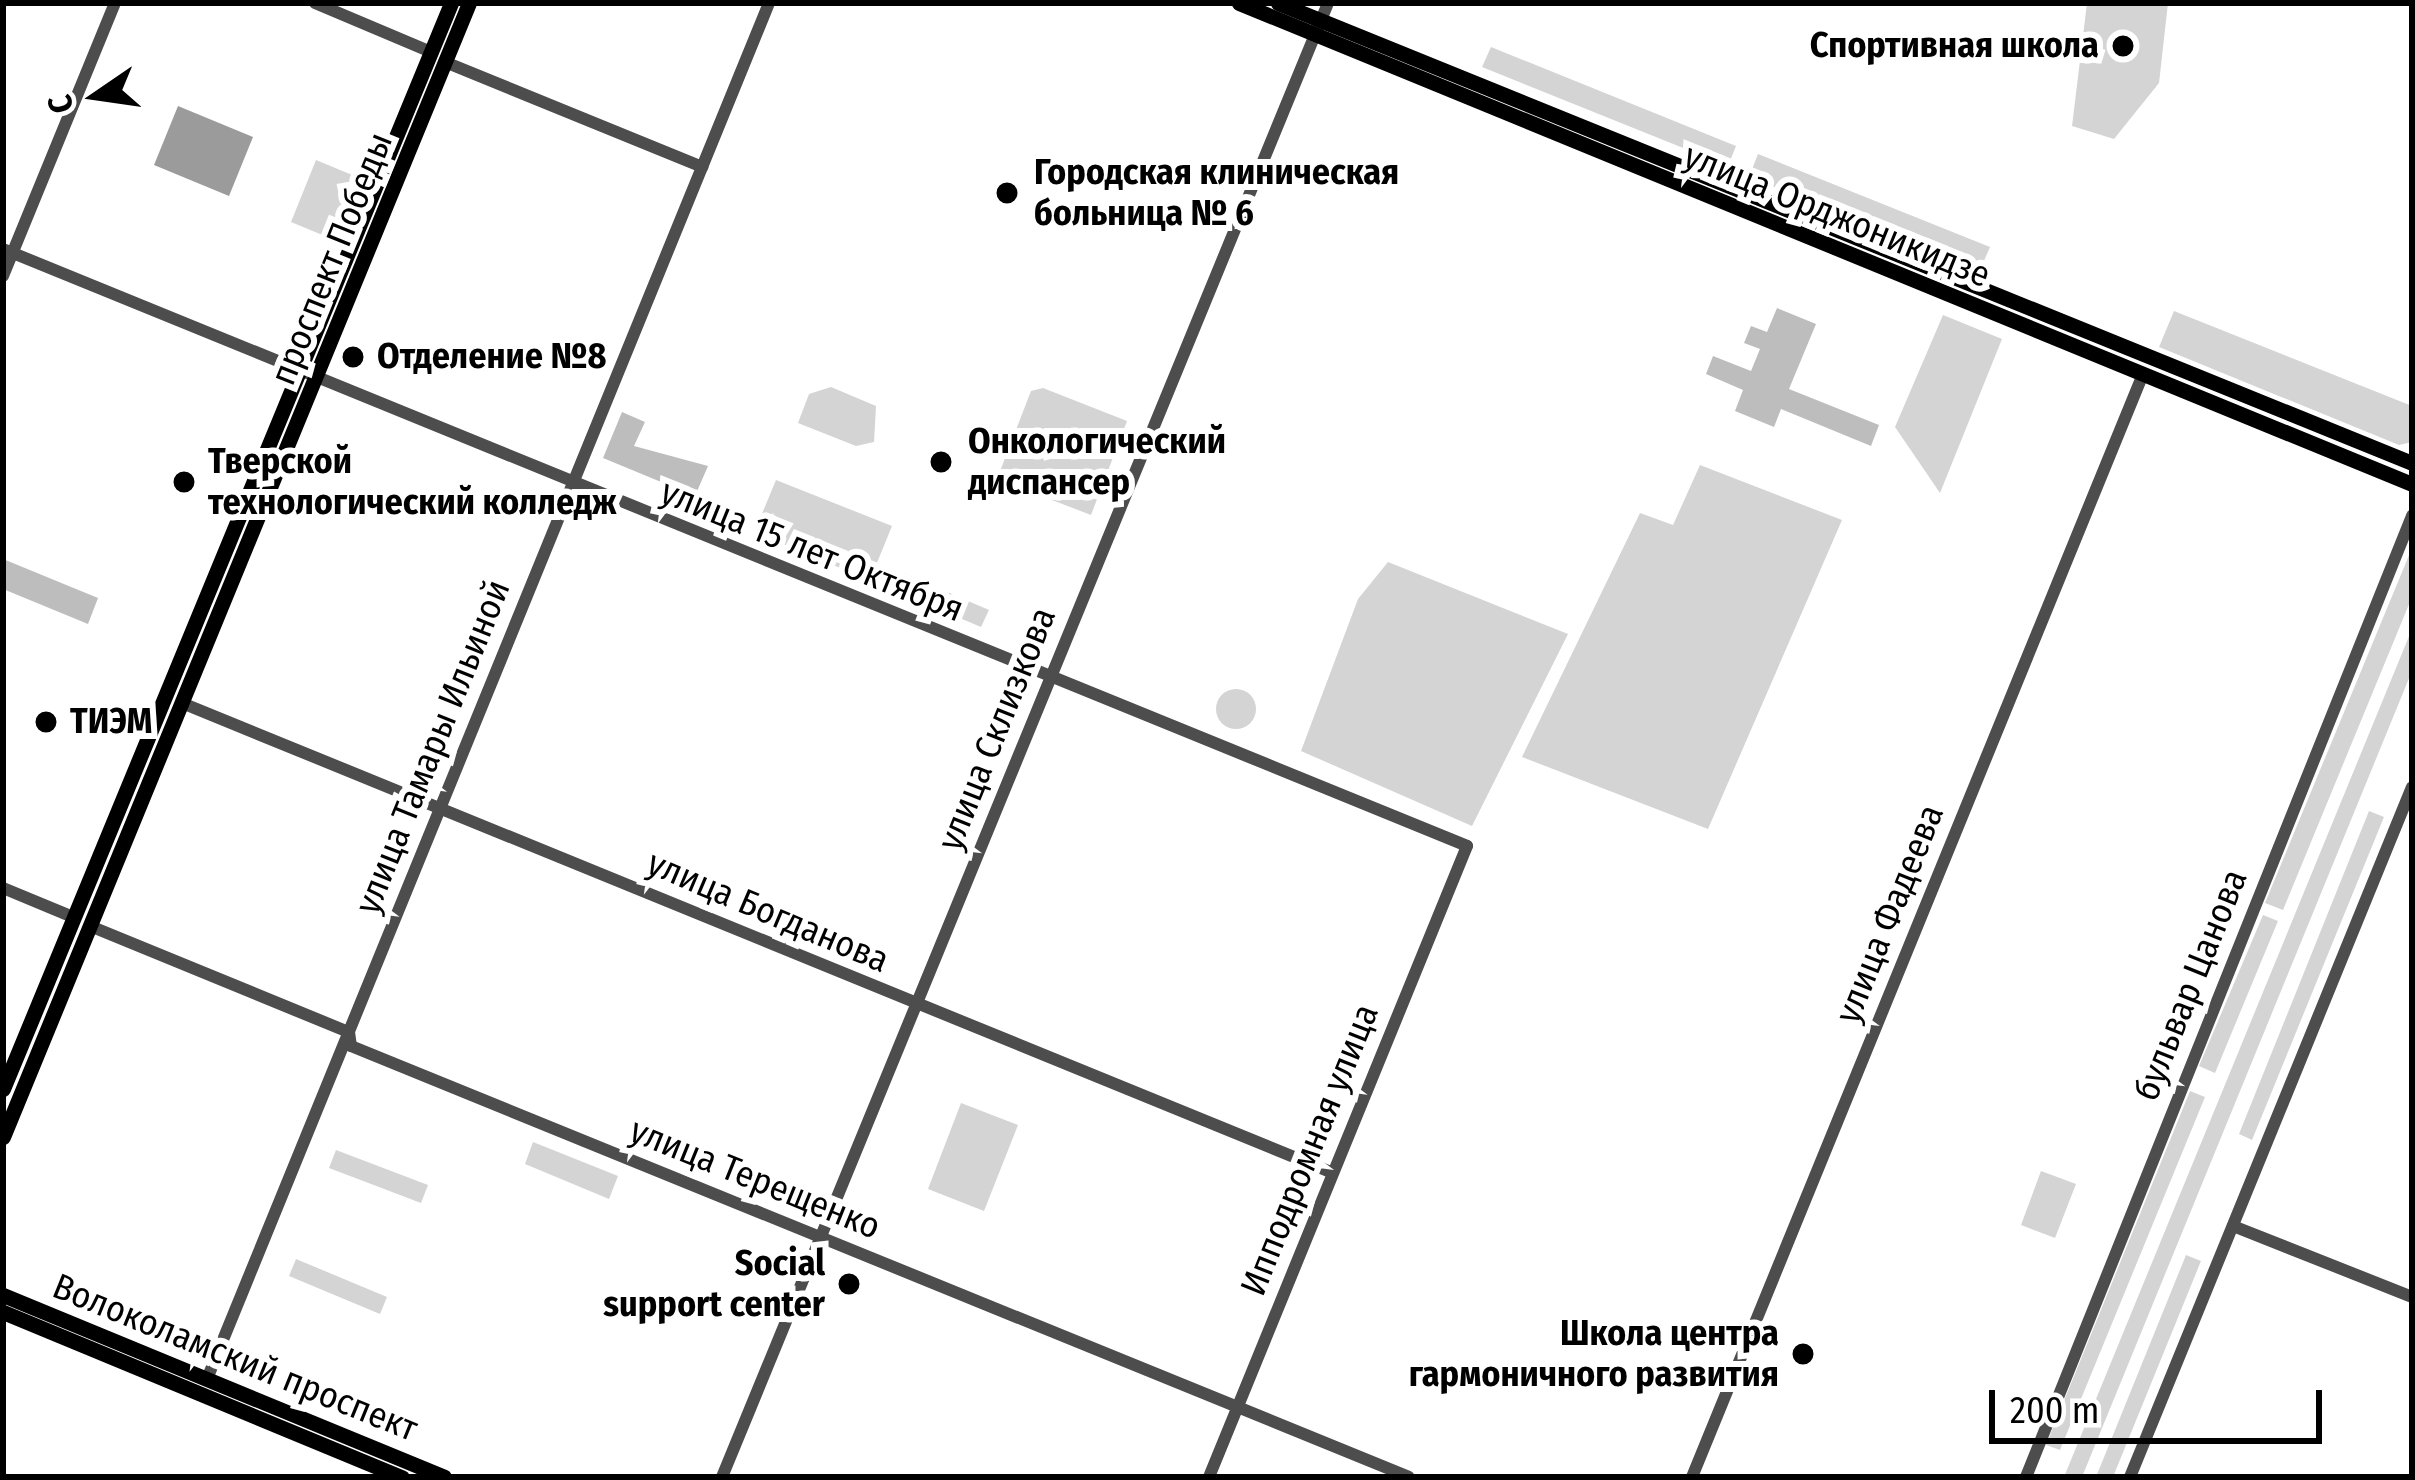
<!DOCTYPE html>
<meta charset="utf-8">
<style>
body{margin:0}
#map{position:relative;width:2415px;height:1480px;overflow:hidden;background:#fff;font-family:"Fira Sans Condensed",sans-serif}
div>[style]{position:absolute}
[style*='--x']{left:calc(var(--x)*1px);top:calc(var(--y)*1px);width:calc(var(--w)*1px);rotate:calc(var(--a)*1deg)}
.green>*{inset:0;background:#d4d4d4}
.round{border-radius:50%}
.water>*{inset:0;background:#9b9b9b}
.building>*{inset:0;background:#bdbdbd}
.minor>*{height:12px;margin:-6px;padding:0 6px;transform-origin:6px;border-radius:6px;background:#4d4d4d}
.major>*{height:15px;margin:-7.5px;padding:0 7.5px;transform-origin:7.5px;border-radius:7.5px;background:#000}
.dots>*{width:33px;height:33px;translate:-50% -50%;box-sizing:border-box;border:6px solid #fff;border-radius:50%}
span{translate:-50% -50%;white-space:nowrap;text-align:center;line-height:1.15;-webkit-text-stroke:12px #fff;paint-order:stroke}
.poi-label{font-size:36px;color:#000;font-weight:700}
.right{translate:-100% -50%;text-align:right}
.left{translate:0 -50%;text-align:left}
.street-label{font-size:36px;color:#000}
.frame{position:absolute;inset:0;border:6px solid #000;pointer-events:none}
.north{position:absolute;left:36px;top:36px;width:120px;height:120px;-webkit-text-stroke:9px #fff;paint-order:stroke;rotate:257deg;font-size:33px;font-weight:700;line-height:48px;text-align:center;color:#000}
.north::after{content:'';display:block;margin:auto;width:42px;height:54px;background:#000;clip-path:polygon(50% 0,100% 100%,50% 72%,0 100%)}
.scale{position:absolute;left:1989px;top:1390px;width:333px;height:54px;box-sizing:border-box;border:6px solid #000;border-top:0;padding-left:15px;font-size:36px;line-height:42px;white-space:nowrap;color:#000;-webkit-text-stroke:9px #fff;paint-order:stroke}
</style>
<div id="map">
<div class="green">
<i style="clip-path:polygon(2087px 3px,2168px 3px,2159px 83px,2114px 139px,2072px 126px)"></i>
<i style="clip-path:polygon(1491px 47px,1736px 146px,1728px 166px,1482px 67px)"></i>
<i style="clip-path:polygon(1758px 154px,1990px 247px,1980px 270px,1749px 177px)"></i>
<i style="clip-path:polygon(316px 160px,357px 177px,332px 239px,291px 222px)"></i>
<i style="clip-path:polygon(2174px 311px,2412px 406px,2412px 442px,2399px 445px,2159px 347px)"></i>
<i style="clip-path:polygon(1943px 315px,2002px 339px,1940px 493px,1895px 427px)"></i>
<i style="clip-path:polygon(831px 387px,876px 406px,874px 442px,856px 446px,798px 423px,809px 394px)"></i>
<i style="clip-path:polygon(1043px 388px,1127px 421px,1091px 515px,997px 479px,1031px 391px)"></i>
<i style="clip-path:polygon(1700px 465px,1842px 520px,1708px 829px,1522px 757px,1640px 513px,1673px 525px)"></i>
<i style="clip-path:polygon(776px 480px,892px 526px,870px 580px,754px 533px)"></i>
<i style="clip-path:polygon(2412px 548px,2412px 597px,2283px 910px,2265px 903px)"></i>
<i style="clip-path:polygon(1388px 562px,1568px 634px,1472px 826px,1301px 751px,1358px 599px)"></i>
<i style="clip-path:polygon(903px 573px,989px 610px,981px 627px,884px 586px)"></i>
<i style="clip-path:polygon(2412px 629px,2412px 671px,2082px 1477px,2064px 1477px)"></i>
<i class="round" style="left:1216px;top:689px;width:40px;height:40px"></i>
<i style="clip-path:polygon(2369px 811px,2384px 817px,2252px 1140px,2239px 1134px)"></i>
<i style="clip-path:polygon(2263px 915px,2278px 921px,2215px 1073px,2199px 1066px)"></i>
<i style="clip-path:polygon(2190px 1091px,2205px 1097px,2060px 1450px,2046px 1445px)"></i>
<i style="clip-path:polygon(961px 1103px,1018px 1125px,984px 1211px,928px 1189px)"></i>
<i style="clip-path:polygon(533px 1142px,618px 1176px,609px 1199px,525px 1164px)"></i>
<i style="clip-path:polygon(336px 1150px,428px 1185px,421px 1203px,329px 1168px)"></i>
<i style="clip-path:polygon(2041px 1171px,2076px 1184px,2055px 1238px,2021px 1225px)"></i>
<i style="clip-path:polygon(2186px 1255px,2201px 1261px,2113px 1477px,2096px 1477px)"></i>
<i style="clip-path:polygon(296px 1259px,387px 1297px,380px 1314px,289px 1276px)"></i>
</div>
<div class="water">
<i style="clip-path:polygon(178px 106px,253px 137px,229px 196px,154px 165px)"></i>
</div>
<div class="building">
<i style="clip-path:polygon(1777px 308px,1816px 324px,1789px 389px,1879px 425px,1871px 446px,1781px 409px,1774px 427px,1735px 411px,1743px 390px,1706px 374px,1713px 356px,1751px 371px,1760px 349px,1744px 343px,1751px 326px,1767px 332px)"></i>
<i style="clip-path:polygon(622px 412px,645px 422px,634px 446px,708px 466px,695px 496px,603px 458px)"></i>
<i style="clip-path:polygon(3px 559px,98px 598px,88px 624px,3px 589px)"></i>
</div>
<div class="minor">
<i style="--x:315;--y:3;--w:126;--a:22.9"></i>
<i style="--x:445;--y:62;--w:278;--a:22.2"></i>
<i style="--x:3;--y:249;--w:1581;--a:22.18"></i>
<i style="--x:1467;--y:846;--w:682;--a:112.24"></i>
<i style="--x:3;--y:276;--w:295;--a:-67.7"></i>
<i style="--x:182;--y:703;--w:1243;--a:22.21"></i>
<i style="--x:3;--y:888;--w:76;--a:22.5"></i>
<i style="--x:90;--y:926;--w:280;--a:22.3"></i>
<i style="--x:349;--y:1032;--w:14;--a:82"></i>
<i style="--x:351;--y:1046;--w:1142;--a:22.16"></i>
<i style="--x:2233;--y:1226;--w:193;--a:21.6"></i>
<i style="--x:207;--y:1379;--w:1486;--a:-67.78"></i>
<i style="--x:722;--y:1477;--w:1594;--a:-67.65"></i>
<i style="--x:1692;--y:1477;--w:1192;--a:-67.76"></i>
<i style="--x:2026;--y:1477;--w:1036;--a:-68.12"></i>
<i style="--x:2130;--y:1477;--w:745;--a:-67.77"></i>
</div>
<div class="major">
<i style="--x:1239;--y:3;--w:1268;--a:22.3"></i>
<i style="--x:1278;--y:3;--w:1224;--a:22.08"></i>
<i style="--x:3;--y:1089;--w:1175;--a:-67.58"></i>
<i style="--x:3;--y:1137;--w:1226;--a:-67.66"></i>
<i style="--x:3;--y:1295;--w:477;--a:22.4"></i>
<i style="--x:3;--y:1312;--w:432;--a:22.5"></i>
</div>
<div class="dots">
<i style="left:2123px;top:46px;background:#000"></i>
<i style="left:1007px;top:193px;background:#000"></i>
<i style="left:353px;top:357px;background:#000"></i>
<i style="left:941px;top:462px;background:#000"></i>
<i style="left:184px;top:482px;background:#000"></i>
<i style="left:46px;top:722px;background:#000"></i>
<i style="left:849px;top:1284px;background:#000"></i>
<i style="left:1803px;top:1354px;background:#000"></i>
</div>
<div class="poi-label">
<span class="right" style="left:2099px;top:46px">Спортивная школа</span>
<span class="left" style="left:1034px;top:193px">Городская клиническая<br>больница № 6</span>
<span class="left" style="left:377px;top:357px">Отделение №8</span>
<span class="left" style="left:968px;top:462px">Онкологический<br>диспансер</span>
<span class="left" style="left:208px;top:482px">Тверской<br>технологический колледж</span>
<span class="left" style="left:70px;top:722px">ТИЭМ</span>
<span class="right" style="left:825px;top:1284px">Social<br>support center</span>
<span class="right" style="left:1779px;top:1354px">Школа центра<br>гармоничного развития</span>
</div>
<div class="street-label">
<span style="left:1837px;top:216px;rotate:22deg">улица Орджоникидзе</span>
<span style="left:332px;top:259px;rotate:-68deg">проспект Победы</span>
<span style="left:812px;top:551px;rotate:22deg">улица 15 лет Октября</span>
<span style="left:997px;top:729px;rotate:-68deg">улица Склизкова</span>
<span style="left:433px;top:747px;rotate:-68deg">улица Тамары Ильиной</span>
<span style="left:768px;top:912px;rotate:23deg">улица Богданова</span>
<span style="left:1890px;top:914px;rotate:-68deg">улица Фадеева</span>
<span style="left:2191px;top:985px;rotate:-68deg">бульвар Цанова</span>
<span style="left:1310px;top:1150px;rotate:-68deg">Ипподромная улица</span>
<span style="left:755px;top:1179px;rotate:22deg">улица Терещенко</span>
<span style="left:235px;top:1358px;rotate:22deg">Волоколамский проспект</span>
</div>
<div class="frame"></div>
<div class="north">С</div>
<div class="scale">200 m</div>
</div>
